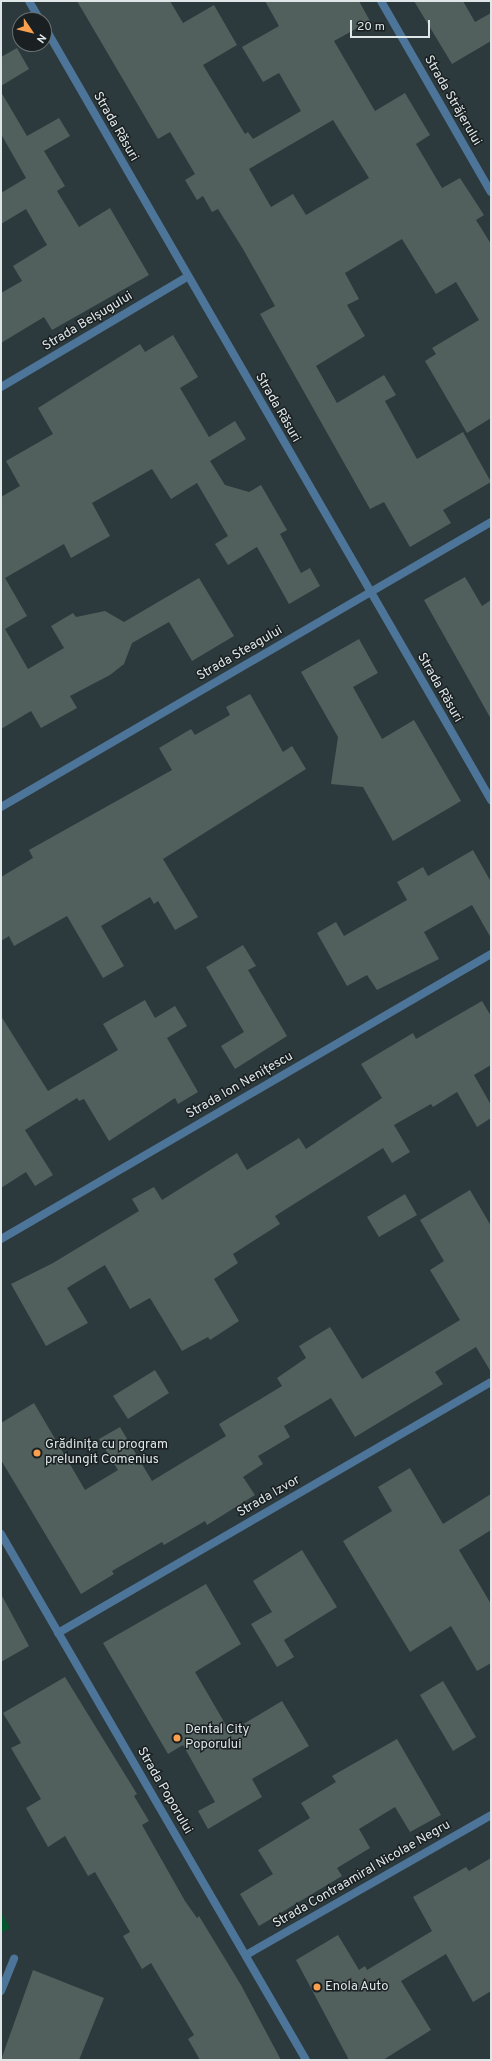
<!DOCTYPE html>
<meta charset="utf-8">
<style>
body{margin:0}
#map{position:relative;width:492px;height:2061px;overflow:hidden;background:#2d3a3d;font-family:Overpass,sans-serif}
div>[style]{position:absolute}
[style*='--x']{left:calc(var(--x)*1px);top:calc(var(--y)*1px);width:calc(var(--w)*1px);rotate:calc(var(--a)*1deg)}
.green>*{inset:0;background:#05562d}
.building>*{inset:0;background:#515f5d}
.service>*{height:8px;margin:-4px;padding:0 4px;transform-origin:4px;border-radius:4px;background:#4d759a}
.minor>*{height:8px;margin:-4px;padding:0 4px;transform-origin:4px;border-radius:4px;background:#4d759a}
.tertiary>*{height:8px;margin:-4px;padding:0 4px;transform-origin:4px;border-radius:4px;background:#4d759a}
.dots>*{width:11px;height:11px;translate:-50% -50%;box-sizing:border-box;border:2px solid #1a2022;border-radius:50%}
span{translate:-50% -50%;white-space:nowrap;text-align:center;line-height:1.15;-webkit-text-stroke:3px #1a2022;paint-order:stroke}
.street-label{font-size:13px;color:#dee6e8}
.poi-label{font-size:13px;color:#dee6e8}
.left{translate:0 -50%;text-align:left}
.frame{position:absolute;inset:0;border:2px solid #dee6e8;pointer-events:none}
.north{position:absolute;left:12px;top:12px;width:40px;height:40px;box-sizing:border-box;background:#1a2022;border:1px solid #686f71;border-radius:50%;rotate:125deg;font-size:11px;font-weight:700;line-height:16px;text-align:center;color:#dee6e8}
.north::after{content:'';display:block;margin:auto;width:14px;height:18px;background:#fa9f4e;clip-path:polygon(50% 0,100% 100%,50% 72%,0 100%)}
.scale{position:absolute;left:350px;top:20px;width:80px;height:18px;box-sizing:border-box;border:2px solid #dee6e8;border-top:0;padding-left:5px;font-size:12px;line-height:14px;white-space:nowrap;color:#dee6e8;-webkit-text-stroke:3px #1a2022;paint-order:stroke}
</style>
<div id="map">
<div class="green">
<i style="clip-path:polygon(1px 1912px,10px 1928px,1px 1933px)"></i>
</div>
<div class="building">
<i style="clip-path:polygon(evenodd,77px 1px,170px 1px,183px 23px,214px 5px,237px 45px,203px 65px,245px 134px,248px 132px,253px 139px,301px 111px,279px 73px,263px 82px,242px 47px,279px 26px,265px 1px,359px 1px,370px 21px,334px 41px,375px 111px,405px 93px,430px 135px,416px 144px,442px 188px,460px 178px,484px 215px,476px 220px,491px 244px,491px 418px,467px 433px,425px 361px,436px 354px,432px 348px,479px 320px,456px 282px,436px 294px,402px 239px,345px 273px,359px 299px,347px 305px,365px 336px,316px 366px,337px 403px,384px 375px,396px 395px,385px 401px,417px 459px,463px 432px,491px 482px,443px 510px,451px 523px,410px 547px,384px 502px,370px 509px,260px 314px,275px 306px,243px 249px,218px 209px,212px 212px,203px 196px,197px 200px,185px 180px,195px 174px,170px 132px,158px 139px,77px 1px,333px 120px,369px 178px,306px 215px,293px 194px,271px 207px,249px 169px,333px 120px)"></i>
<i style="clip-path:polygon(414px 1px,463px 1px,475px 22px,491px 13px,491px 41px,452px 64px)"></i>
<i style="clip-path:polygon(17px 48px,29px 69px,1px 86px,1px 57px)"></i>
<i style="clip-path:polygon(1px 92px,27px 136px,59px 118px,70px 136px,44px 151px,65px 186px,57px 191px,79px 227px,110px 208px,149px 275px,52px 330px,44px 317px,1px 343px,1px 293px,22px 281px,13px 266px,47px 245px,26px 209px,1px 224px,1px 193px,26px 178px,1px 134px)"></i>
<i style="clip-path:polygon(173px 335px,198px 377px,180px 388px,209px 437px,235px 421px,246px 439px,210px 461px,225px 485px,249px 492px,261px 485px,287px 530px,280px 534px,301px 573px,310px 568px,320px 586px,289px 604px,257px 547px,228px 565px,215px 544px,228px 536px,197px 483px,171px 499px,152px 469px,92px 503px,110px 536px,71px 558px,64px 544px,5px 578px,27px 616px,5px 629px,28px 669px,64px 648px,51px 626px,73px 613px,76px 617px,105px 611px,124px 622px,199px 578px,234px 636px,192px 661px,169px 622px,132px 643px,124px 664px,110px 675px,70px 696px,77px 708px,41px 728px,31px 711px,1px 729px,1px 497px,20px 486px,6px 461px,53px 434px,38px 408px,140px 344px,145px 352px)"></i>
<i style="clip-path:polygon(465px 577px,482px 606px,491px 600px,491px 719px,424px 600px)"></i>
<i style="clip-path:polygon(359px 639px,378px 673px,353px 687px,382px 739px,414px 720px,461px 801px,393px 841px,363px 787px,331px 784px,338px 737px,301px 672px)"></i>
<i style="clip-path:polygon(250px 694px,283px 752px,292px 746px,306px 769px,163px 859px,198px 917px,175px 930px,158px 901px,154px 904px,150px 897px,101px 926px,124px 966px,103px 978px,67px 916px,14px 946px,9px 936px,1px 941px,1px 877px,33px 858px,29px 850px,172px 770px,159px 748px,191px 729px,195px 735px,230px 715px,226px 707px)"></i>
<i style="clip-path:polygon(473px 850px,491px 882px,491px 938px,472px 905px,424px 932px,439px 959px,377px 990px,367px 975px,347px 986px,317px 933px,336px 922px,344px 936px,407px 900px,397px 882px,423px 867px,428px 876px)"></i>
<i style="clip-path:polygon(243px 945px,256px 966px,248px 970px,287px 1036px,235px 1069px,221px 1046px,244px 1032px,206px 967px)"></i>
<i style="clip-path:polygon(145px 1000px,155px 1018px,175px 1006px,187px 1026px,167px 1038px,198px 1092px,178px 1104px,175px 1098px,109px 1141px,84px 1099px,79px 1101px,77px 1098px,25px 1130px,53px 1175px,35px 1186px,26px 1172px,1px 1188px,1px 1016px,48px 1091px,118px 1050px,103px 1024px)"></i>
<i style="clip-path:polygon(482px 1001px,491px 1016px,491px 1065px,474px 1075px,491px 1105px,491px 1118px,477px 1127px,457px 1092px,433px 1107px,431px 1104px,394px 1125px,410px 1152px,392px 1163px,383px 1148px,275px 1216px,280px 1224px,233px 1254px,238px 1263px,214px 1279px,239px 1321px,210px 1340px,208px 1337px,182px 1351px,150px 1298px,130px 1309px,105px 1265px,67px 1288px,88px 1323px,46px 1346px,11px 1284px,53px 1263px,139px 1211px,132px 1199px,154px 1187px,162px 1200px,237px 1153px,247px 1170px,299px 1138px,306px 1149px,382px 1098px,361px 1064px,413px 1033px,416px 1039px)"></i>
<i style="clip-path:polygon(470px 1190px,491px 1226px,491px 1372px,476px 1347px,435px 1372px,443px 1384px,355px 1437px,331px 1398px,284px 1426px,290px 1437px,258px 1456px,263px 1464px,243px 1477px,255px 1495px,207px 1525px,205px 1521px,164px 1545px,162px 1542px,112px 1571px,114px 1574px,81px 1594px,1px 1460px,1px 1423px,34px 1403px,85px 1490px,118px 1470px,99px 1439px,120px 1427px,152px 1481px,226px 1436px,219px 1424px,282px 1386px,277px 1378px,306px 1358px,299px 1346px,330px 1327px,362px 1379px,460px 1320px,430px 1270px,444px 1261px,420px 1220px)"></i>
<i style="clip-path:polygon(405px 1194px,417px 1215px,379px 1237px,367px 1217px)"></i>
<i style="clip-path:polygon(155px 1370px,169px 1393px,128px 1419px,113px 1396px)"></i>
<i style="clip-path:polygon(410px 1468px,443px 1524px,491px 1494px,491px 1530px,459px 1550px,491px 1604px,491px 1663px,477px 1671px,451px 1626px,410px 1652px,343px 1541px,392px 1511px,378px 1487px)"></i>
<i style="clip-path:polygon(302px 1550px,337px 1607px,284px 1640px,294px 1657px,277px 1667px,251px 1624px,272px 1612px,253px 1581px)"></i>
<i style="clip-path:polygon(206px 1584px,241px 1644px,195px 1672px,230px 1732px,282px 1701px,309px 1746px,252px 1779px,262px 1797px,208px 1829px,198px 1811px,215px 1802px,183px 1745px,168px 1754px,103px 1643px)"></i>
<i style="clip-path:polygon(1px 1594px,29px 1646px,1px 1662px)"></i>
<i style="clip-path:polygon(65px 1677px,137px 1794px,134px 1796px,149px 1821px,142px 1825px,185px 1901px,197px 1918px,199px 1916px,241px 1985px,281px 2060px,200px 2060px,188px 2039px,194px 2035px,151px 1963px,142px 1969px,123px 1936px,130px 1932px,95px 1872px,88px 1876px,65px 1836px,48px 1847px,26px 1808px,41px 1799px,11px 1748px,21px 1743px,3px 1713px)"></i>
<i style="clip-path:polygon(443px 1681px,476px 1737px,453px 1751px,420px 1695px)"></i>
<i style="clip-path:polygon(397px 1739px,441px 1815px,410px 1832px,395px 1807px,359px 1829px,370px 1848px,337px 1868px,342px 1876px,259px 1926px,240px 1894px,273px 1874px,258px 1850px,310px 1818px,301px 1803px,336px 1782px,332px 1776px)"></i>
<i style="clip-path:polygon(491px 1858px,491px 1991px,473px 2002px,446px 1954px,401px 1981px,431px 2030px,383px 2060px,349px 2060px,296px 1960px,338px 1935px,359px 1970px,365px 1966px,367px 1970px,432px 1931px,413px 1897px,466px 1867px,469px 1871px)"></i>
<i style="clip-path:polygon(33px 1970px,104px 1998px,79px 2060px,1px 2060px)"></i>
</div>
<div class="service">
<i style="--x:1;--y:1991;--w:35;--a:-68"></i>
</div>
<div class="minor">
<i style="--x:381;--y:1;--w:220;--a:60.1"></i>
<i style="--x:1;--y:387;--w:216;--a:-30.6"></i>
<i style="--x:1;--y:807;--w:567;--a:-30.18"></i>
<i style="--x:1;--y:1239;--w:567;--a:-30.18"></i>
<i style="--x:58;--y:1633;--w:500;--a:-30.1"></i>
<i style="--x:246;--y:1955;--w:282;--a:-29.7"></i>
</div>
<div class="tertiary">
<i style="--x:29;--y:1;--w:22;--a:60"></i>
<i style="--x:44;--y:26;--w:894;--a:59.99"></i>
<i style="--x:1;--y:1534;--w:608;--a:59.89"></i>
</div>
<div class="dots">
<i style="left:37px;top:1453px;background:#fa9f4e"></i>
<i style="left:177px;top:1738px;background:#fa9f4e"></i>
<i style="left:317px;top:1987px;background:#fa9f4e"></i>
</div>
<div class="street-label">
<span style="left:452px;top:101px;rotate:60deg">Strada Străjerului</span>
<span style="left:115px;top:127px;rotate:60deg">Strada Răsuri</span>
<span style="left:88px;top:322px;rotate:-31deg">Strada Belșugului</span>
<span style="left:277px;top:408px;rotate:60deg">Strada Răsuri</span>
<span style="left:240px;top:654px;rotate:-30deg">Strada Steagului</span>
<span style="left:439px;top:688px;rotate:60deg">Strada Răsuri</span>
<span style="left:240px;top:1086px;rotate:-30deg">Strada Ion Nenițescu</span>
<span style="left:269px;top:1497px;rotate:-30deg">Strada Izvor</span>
<span style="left:164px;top:1791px;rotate:60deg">Strada Poporului</span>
<span style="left:362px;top:1875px;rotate:-30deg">Strada Contraamiral Nicolae Negru</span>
</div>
<div class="poi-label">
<span class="left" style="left:45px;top:1453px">Grădinița cu program<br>prelungit Comenius</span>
<span class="left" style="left:185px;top:1738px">Dental City<br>Poporului</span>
<span class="left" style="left:325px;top:1987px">Enola Auto</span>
</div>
<div class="frame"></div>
<div class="north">N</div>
<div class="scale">20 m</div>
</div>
